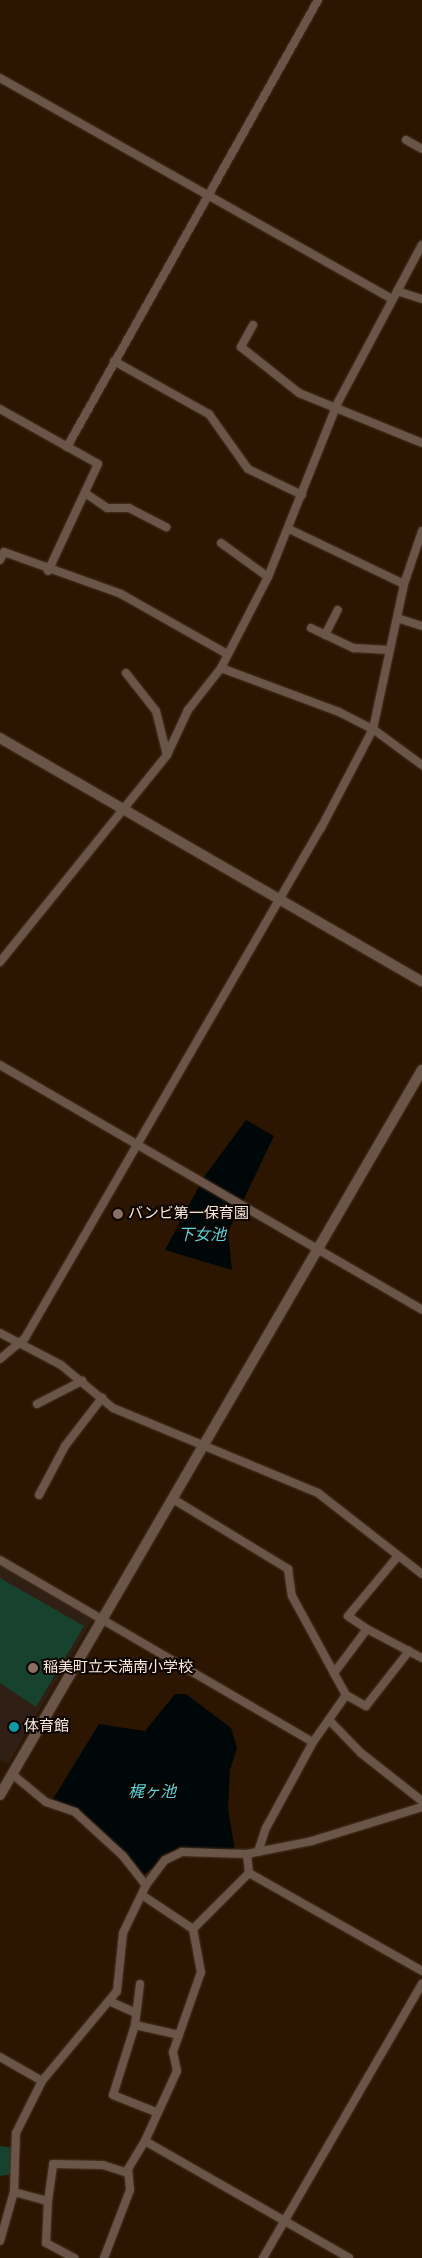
<!DOCTYPE html>
<meta charset="utf-8">
<style>
body{margin:0}
#map{position:relative;width:422px;height:2258px;overflow:hidden;background:#2c1602;font-family:"Alegreya Sans","Noto Sans JP",sans-serif}
div>[style]{position:absolute}
[style*='--x']{left:calc(var(--x)*1px);top:calc(var(--y)*1px);width:calc(var(--w)*1px);rotate:calc(var(--a)*1deg)}
.education>*{inset:0;background:#2f1f15}
.green>*{inset:0;background:#17422e}
.water>*{inset:0;background:#000709}
.roads{filter:drop-shadow(0 0 1px #493421) drop-shadow(0 0 1px #493421)}
.minor>*{height:8px;margin:-4px;padding:0 4px;transform-origin:4px;border-radius:4px;background:#6a5548}
.tertiary>*{height:10px;margin:-5px;padding:0 5px;transform-origin:5px;border-radius:5px;background:#6a5548}
.dots>*{width:14px;height:14px;translate:-50% -50%;box-sizing:border-box;border:2px solid #0d0501;border-radius:50%}
span{translate:-50% -50%;white-space:nowrap;text-align:center;line-height:1.15;-webkit-text-stroke:4px #0d0501;paint-order:stroke}
.poi-label{font-size:15px;color:#faeadd}
.left{translate:0 -50%;text-align:left}
.water-label{font-size:16px;color:#5cd3dc;font-style:italic}
</style>
<div id="map">
<div class="education">
<i style="clip-path:polygon(0 1563px,93px 1619px,8px 1764px,0 1759px)"></i>
</div>
<div class="green">
<i style="clip-path:polygon(0 1578px,84px 1626px,36px 1707px,0 1683px)"></i>
<i style="clip-path:polygon(0 2146px,14px 2148px,14px 2174px,0 2176px)"></i>
</div>
<div class="water">
<i style="clip-path:polygon(246px 1120px,274px 1136px,228px 1232px,232px 1270px,165px 1250px,204px 1177px)"></i>
<i style="clip-path:polygon(175px 1694px,186px 1694px,231px 1728px,237px 1748px,230px 1770px,228px 1809px,235px 1851px,179px 1847px,141px 1877px,100px 1829px,76px 1808px,53px 1799px,99px 1724px,145px 1731px)"></i>
</div>
<div class="roads">
<div class="minor">
<i style="--x:0;--y:78;--w:450;--a:29.4"></i>
<i style="--x:406;--y:140;--w:18;--a:29"></i>
<i style="--x:397;--y:291;--w:26;--a:18"></i>
<i style="--x:253;--y:325;--w:25;--a:119"></i>
<i style="--x:241;--y:347;--w:74;--a:38.4"></i>
<i style="--x:299;--y:393;--w:133;--a:22.1"></i>
<i style="--x:114;--y:361;--w:109;--a:29.2"></i>
<i style="--x:209;--y:414;--w:67;--a:54.7"></i>
<i style="--x:248;--y:469;--w:60;--a:25.7"></i>
<i style="--x:0;--y:409;--w:112;--a:29.3"></i>
<i style="--x:98;--y:464;--w:118;--a:115"></i>
<i style="--x:67;--y:447;--w:513;--a:-60.68"></i>
<i style="--x:85;--y:493;--w:27;--a:34"></i>
<i style="--x:107;--y:508;--w:22;--a:0"></i>
<i style="--x:129;--y:508;--w:42;--a:27.2"></i>
<i style="--x:289;--y:529;--w:127;--a:25.6"></i>
<i style="--x:221;--y:543;--w:58;--a:35.9"></i>
<i style="--x:0;--y:560;--w:9;--a:-63"></i>
<i style="--x:4;--y:552;--w:124;--a:19.7"></i>
<i style="--x:121;--y:594;--w:122;--a:29.5"></i>
<i style="--x:397;--y:618;--w:26;--a:18"></i>
<i style="--x:311;--y:628;--w:47;--a:25.5"></i>
<i style="--x:353;--y:648;--w:36;--a:3"></i>
<i style="--x:325;--y:635;--w:28;--a:-63"></i>
<i style="--x:221;--y:668;--w:126;--a:20.4"></i>
<i style="--x:339;--y:712;--w:38;--a:27"></i>
<i style="--x:373;--y:729;--w:61;--a:36.3"></i>
<i style="--x:126;--y:673;--w:48;--a:51.7"></i>
<i style="--x:156;--y:711;--w:45;--a:76"></i>
<i style="--x:0;--y:962;--w:266;--a:-51.1"></i>
<i style="--x:167;--y:755;--w:50;--a:-65"></i>
<i style="--x:188;--y:710;--w:53;--a:-51.8"></i>
<i style="--x:221;--y:668;--w:102;--a:-62.7"></i>
<i style="--x:268;--y:577;--w:188;--a:-68.2"></i>
<i style="--x:338;--y:402;--w:178;--a:-61.9"></i>
<i style="--x:0;--y:1065;--w:488;--a:30.1"></i>
<i style="--x:0;--y:1333;--w:69;--a:27.7"></i>
<i style="--x:61;--y:1365;--w:67;--a:39.6"></i>
<i style="--x:113;--y:1408;--w:222;--a:22.5"></i>
<i style="--x:318;--y:1493;--w:132;--a:37.9"></i>
<i style="--x:0;--y:1359;--w:33;--a:-40"></i>
<i style="--x:25;--y:1338;--w:116;--a:-59.9"></i>
<i style="--x:83;--y:1238;--w:474;--a:-59.9"></i>
<i style="--x:321;--y:828;--w:112;--a:-62.3"></i>
<i style="--x:373;--y:729;--w:148;--a:-77.9"></i>
<i style="--x:404;--y:584;--w:56;--a:-71.2"></i>
<i style="--x:37;--y:1404;--w:51;--a:-27.1"></i>
<i style="--x:39;--y:1495;--w:55;--a:-62"></i>
<i style="--x:65;--y:1446;--w:61;--a:-52.4"></i>
<i style="--x:173;--y:1499;--w:135;--a:31.3"></i>
<i style="--x:288;--y:1569;--w:27;--a:82"></i>
<i style="--x:292;--y:1596;--w:88;--a:61.4"></i>
<i style="--x:0;--y:1560;--w:362;--a:30.2"></i>
<i style="--x:367;--y:1629;--w:62;--a:27.8"></i>
<i style="--x:346;--y:1695;--w:23;--a:29"></i>
<i style="--x:366;--y:1706;--w:70;--a:-52"></i>
<i style="--x:329;--y:1720;--w:46;--a:45.9"></i>
<i style="--x:361;--y:1753;--w:78;--a:38.2"></i>
<i style="--x:12;--y:1774;--w:44;--a:39.5"></i>
<i style="--x:46;--y:1802;--w:31;--a:19"></i>
<i style="--x:75;--y:1812;--w:65;--a:42.5"></i>
<i style="--x:123;--y:1856;--w:37;--a:52"></i>
<i style="--x:258;--y:1852;--w:25;--a:-72"></i>
<i style="--x:266;--y:1828;--w:98;--a:-61.3"></i>
<i style="--x:313;--y:1742;--w:57;--a:-54.9"></i>
<i style="--x:346;--y:1695;--w:25;--a:-119"></i>
<i style="--x:334;--y:1673;--w:55;--a:-53.1"></i>
<i style="--x:367;--y:1629;--w:23;--a:-146"></i>
<i style="--x:348;--y:1616;--w:78;--a:-50.2"></i>
<i style="--x:247;--y:1854;--w:19;--a:84"></i>
<i style="--x:249;--y:1873;--w:199;--a:29.5"></i>
<i style="--x:249;--y:1873;--w:79;--a:135"></i>
<i style="--x:193;--y:1929;--w:44;--a:79.5"></i>
<i style="--x:201;--y:1972;--w:85;--a:109.3"></i>
<i style="--x:173;--y:2052;--w:19;--a:78"></i>
<i style="--x:177;--y:2071;--w:77;--a:114.6"></i>
<i style="--x:145;--y:2141;--w:235;--a:29.8"></i>
<i style="--x:142;--y:1895;--w:61;--a:33.7"></i>
<i style="--x:140;--y:1984;--w:41;--a:97"></i>
<i style="--x:135;--y:2025;--w:73;--a:107.4"></i>
<i style="--x:113;--y:2095;--w:46;--a:21.6"></i>
<i style="--x:109;--y:2001;--w:27;--a:24"></i>
<i style="--x:135;--y:2025;--w:45;--a:12.8"></i>
<i style="--x:0;--y:2057;--w:48;--a:29.7"></i>
<i style="--x:14;--y:2192;--w:35;--a:15"></i>
<i style="--x:48;--y:2201;--w:42;--a:92.7"></i>
<i style="--x:46;--y:2243;--w:32;--a:28"></i>
<i style="--x:48;--y:2201;--w:37;--a:-82"></i>
<i style="--x:53;--y:2164;--w:50;--a:1.1"></i>
<i style="--x:103;--y:2165;--w:26;--a:18"></i>
<i style="--x:0;--y:2241;--w:51;--a:-74.1"></i>
<i style="--x:14;--y:2192;--w:59;--a:-88.1"></i>
<i style="--x:16;--y:2133;--w:58;--a:-63.4"></i>
<i style="--x:42;--y:2081;--w:117;--a:-50.2"></i>
<i style="--x:117;--y:1991;--w:58;--a:-84.1"></i>
<i style="--x:123;--y:1933;--w:53;--a:-64.4"></i>
<i style="--x:146;--y:1885;--w:31;--a:-53"></i>
<i style="--x:165;--y:1860;--w:19;--a:-25"></i>
<i style="--x:182;--y:1852;--w:65;--a:1.8"></i>
<i style="--x:247;--y:1854;--w:66;--a:-11.3"></i>
<i style="--x:312;--y:1841;--w:115;--a:-17.2"></i>
<i style="--x:104;--y:2258;--w:73;--a:-69.1"></i>
<i style="--x:130;--y:2190;--w:21;--a:-95"></i>
<i style="--x:128;--y:2169;--w:33;--a:-59"></i>
<i style="--x:263;--y:2258;--w:317;--a:-59.9"></i>
</div>
<div class="tertiary">
<i style="--x:0;--y:738;--w:487;--a:30"></i>
<i style="--x:0;--y:1795;--w:839;--a:-59.8"></i>
</div>
</div>
<div class="dots">
<i style="left:118px;top:1214px;background:#8d6e63"></i>
<i style="left:33px;top:1668px;background:#8d6e63"></i>
<i style="left:14px;top:1727px;background:#0f9aa8"></i>
</div>
<div class="poi-label">
<span class="left" style="left:128px;top:1214px">バンビ第一保育園</span>
<span class="left" style="left:43px;top:1668px">稲美町立天満南小学校</span>
<span class="left" style="left:24px;top:1727px">体育館</span>
</div>
<div class="water-label">
<span style="left:202px;top:1235px">下女池</span>
<span style="left:152px;top:1792px">梶ヶ池</span>
</div>
</div>
